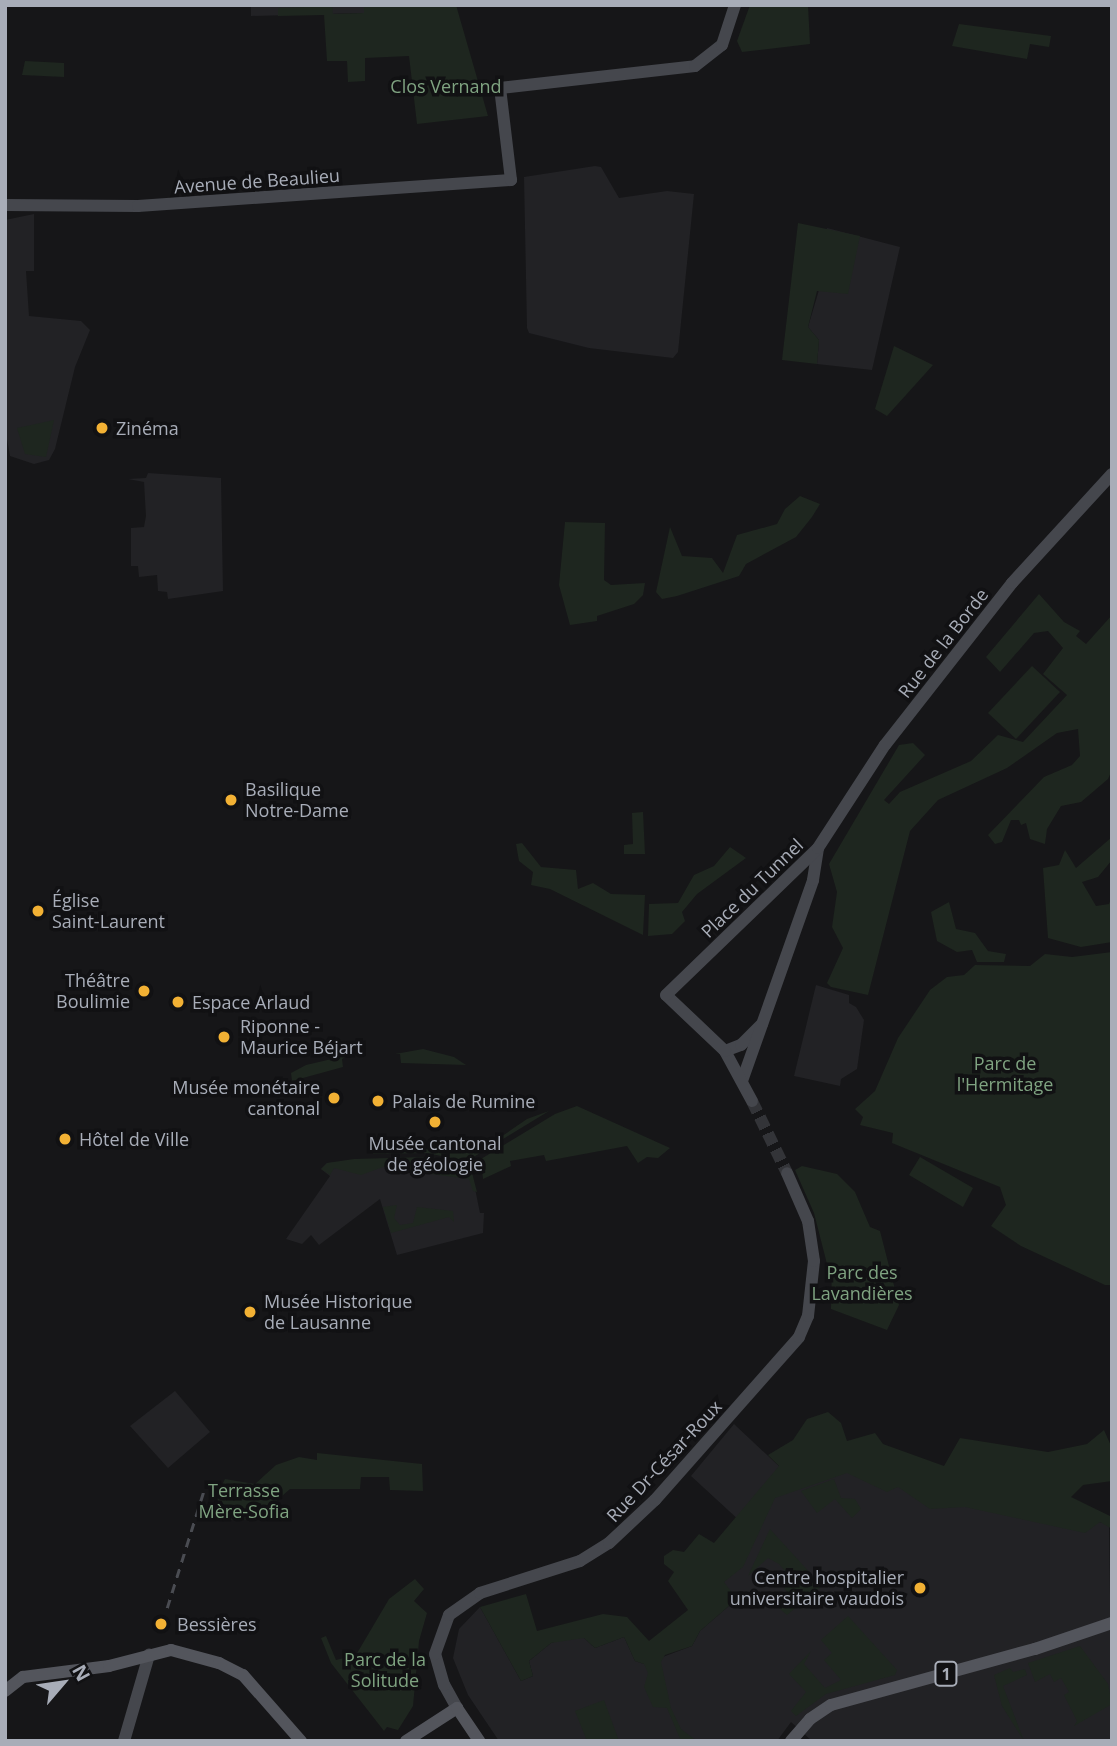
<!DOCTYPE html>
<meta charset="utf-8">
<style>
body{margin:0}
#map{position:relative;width:1117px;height:1746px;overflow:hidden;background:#161618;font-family:"Open Sans",sans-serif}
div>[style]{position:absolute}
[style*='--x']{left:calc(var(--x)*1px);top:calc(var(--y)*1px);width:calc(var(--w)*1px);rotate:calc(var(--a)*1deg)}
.built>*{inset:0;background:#222225}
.green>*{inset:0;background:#1e261f}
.secondary-tunnel>*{height:12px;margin-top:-6px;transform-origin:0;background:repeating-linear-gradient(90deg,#333438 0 12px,transparent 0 18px)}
.secondary>*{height:12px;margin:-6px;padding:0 6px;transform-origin:6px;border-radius:6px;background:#45474d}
.primary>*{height:12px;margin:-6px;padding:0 6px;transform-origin:6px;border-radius:6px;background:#53555c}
.rail>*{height:2.5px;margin-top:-1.25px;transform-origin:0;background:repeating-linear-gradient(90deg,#4a4c52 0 9px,transparent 0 16px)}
.dots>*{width:19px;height:19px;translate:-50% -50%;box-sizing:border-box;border:4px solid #111113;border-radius:50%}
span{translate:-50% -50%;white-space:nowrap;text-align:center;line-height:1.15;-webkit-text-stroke:7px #111113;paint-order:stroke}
.shield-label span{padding:2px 5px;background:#111113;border:2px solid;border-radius:5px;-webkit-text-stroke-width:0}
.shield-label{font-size:16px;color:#a8adb8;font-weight:700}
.park-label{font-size:18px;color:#7fa381}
.street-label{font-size:18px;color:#a8adb8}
.poi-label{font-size:18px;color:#a8adb8}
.left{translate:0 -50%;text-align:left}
.right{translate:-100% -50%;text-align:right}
.frame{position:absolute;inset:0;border:7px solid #a8adb8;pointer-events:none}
.north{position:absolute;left:28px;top:1648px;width:70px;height:70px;-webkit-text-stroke:5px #111113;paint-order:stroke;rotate:61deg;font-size:19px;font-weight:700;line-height:28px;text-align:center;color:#a8adb8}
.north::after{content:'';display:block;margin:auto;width:24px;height:32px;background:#a8adb8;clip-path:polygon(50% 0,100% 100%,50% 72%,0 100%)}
</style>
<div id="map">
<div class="built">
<i style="clip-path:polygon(251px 5px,364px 5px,364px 13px,251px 16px)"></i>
<i style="clip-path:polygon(595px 166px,601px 167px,619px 198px,667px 191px,694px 194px,678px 352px,673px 358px,589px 348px,529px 333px,527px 328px,524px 177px)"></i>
<i style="clip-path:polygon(34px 214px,34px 271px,26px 271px,29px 316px,81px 321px,90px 330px,75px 367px,55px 449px,49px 460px,34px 464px,10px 456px,5px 428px,5px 220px)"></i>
<i style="clip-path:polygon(827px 228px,900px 247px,872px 370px,817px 364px,819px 340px,808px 327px,819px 290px)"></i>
<i style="clip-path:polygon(148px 473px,221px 478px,223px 591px,168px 599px,167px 592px,158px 591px,157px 575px,139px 577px,138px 566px,131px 566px,131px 528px,144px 527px,146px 516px,144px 482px,128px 479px,146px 478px)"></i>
<i style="clip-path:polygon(816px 985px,849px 995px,849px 1003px,856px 1007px,864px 1020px,857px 1069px,841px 1079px,840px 1086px,794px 1076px)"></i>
<i style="clip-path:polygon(426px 1157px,471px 1169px,480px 1213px,484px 1213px,483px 1233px,397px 1255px,380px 1199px,319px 1245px,311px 1235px,302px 1244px,286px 1239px,330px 1176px,321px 1169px,327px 1163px)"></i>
<i style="clip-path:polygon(175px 1391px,210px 1432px,168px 1468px,130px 1426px)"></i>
<i style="clip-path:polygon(734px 1424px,798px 1484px,841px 1469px,1109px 1524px,1112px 1741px,812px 1741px,791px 1722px,777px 1741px,499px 1741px,468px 1695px,453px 1658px,459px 1629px,480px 1607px,521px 1681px,533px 1676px,529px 1661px,551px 1643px,567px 1638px,584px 1638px,595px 1648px,624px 1637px,635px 1661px,644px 1664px,692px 1646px,700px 1631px,730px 1605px,724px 1582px,741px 1522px,691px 1476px)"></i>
</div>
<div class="green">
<i style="clip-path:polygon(364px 5px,456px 5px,488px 116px,417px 124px,409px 56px,365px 58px,365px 81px,348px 82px,347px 61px,327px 61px,324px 15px,278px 16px,278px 8px,332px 6px,333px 14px,364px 13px)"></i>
<i style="clip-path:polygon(750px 5px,808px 5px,810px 44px,742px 52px,737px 41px)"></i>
<i style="clip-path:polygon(959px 24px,1051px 36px,1049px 47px,1030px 44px,1027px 59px,952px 46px)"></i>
<i style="clip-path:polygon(25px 61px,64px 63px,64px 77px,22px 75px)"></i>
<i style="clip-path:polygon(798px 223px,860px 236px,848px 294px,817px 291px,808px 327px,819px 340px,817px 364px,782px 360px)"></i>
<i style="clip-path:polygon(894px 346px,933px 365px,887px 416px,875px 409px)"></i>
<i style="clip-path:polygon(54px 420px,46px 457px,25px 454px,17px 428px)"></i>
<i style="clip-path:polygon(800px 496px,820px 504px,812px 517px,796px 537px,746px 564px,739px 576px,677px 596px,662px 599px,656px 592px,670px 527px,682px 556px,712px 558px,723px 573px,737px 535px,777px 524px,785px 509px)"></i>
<i style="clip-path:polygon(565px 522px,605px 523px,604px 580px,611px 585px,645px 583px,643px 595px,634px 604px,597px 616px,597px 621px,570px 625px,559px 585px)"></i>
<i style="clip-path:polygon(1039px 594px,1064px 622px,1080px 631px,1076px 636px,1086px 644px,1112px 615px,1112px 770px,1108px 779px,1081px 802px,1061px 806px,1047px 829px,1045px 844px,1030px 839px,1026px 823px,1021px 825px,1019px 820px,1011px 820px,1002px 842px,995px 844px,988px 835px,1044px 777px,1072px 765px,1080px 756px,1078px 729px,1057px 733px,1007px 768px,938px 800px,910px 831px,868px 995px,831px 987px,827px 983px,843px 948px,832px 927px,837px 892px,829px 864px,899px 745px,913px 743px,925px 755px,884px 800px,889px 804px,900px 792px,971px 761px,998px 735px,1023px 742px,1067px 695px,1043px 674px,1063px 648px,1048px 631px,1034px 633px,1000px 672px,986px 657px)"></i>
<i style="clip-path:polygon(1032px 666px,1060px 692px,1016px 739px,988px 713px)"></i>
<i style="clip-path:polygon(643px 812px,645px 854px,624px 854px,624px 845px,633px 844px,632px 813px)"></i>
<i style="clip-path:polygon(1112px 837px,1112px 860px,1098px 877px,1082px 882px,1096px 906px,1109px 904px,1112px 896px,1112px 942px,1081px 947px,1048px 938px,1043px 868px,1059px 865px,1065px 850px,1076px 868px)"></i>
<i style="clip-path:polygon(522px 843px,541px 867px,576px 870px,578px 889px,593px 883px,611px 894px,645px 895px,643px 935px,550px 889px,531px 885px,533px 872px,519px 861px,516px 844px)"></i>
<i style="clip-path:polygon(730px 847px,746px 858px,697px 894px,682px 912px,685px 921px,672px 934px,648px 936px,649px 904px,678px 903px,694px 875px,714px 866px)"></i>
<i style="clip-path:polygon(949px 902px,956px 929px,975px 933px,988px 951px,1006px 954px,1004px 962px,977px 962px,972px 950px,957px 952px,937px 941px,931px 912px)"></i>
<i style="clip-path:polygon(1112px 952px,1112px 1285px,1105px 1285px,1021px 1246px,991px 1226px,1006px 1205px,1000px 1187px,892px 1143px,893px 1133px,860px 1125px,863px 1117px,855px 1109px,875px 1091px,898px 1038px,930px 990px,947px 977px,964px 975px,975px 965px,1030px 966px,1045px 954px,1072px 957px)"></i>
<i style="clip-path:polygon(423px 1049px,454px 1057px,466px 1065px,401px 1063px,400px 1054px,395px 1054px)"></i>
<i style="clip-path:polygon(349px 1055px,342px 1059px,343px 1067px,292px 1081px,291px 1073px,306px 1065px)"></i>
<i style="clip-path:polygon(577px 1106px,670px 1148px,658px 1158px,647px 1157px,638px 1163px,627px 1146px,546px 1161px,544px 1155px,510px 1161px,511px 1166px,483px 1179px,481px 1159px,555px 1114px)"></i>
<i style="clip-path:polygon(549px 1111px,467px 1161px,426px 1153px,373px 1154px,372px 1150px,397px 1147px,398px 1151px,492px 1143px,527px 1119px)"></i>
<i style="clip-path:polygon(426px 1157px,471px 1169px,477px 1192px,473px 1191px,469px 1179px,392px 1169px,391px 1164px,361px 1175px,334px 1168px,330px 1175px,321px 1169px,327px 1163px,354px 1159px)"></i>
<i style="clip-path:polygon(920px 1157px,973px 1188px,963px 1207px,909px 1175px)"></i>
<i style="clip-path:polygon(802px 1166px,837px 1174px,855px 1192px,870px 1227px,880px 1231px,899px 1305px,887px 1330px,831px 1309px,832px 1265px,827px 1264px,814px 1213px,795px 1170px)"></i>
<i style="clip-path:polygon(397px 1205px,394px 1218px,400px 1225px,413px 1223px,417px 1207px,453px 1211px,454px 1222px,449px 1217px,391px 1233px,383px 1207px)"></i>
<i style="clip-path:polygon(828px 1412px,841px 1423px,847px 1441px,875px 1433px,883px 1444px,944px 1466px,960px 1438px,1048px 1452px,1087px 1444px,1104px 1430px,1112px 1448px,1112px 1481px,1083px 1485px,1071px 1497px,1112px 1517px,1112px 1529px,1100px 1522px,1085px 1533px,965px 1507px,930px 1509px,898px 1487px,887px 1492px,847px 1473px,775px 1498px,743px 1567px,724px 1582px,733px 1594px,730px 1605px,700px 1631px,692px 1646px,665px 1655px,661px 1662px,671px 1708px,681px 1729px,697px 1741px,681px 1741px,667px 1708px,653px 1707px,644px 1687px,648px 1673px,644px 1664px,635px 1661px,624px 1637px,595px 1648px,584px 1638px,551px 1643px,529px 1661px,533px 1676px,521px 1681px,480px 1607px,526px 1594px,537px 1631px,603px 1614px,627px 1617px,649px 1641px,688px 1610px,668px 1581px,674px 1572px,664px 1564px,664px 1556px,673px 1550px,684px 1552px,699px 1534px,714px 1543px,779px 1466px,768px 1455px,793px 1440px,807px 1419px)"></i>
<i style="clip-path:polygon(317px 1453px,422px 1464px,423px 1491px,390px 1490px,389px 1477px,361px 1477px,360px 1489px,290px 1489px,255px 1520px,217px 1520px,218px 1493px,225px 1479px,255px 1484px,276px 1465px,299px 1457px,317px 1460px)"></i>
<i style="clip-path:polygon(834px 1479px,841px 1498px,855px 1499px,861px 1509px,852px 1518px,835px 1499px,817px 1513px,801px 1491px)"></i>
<i style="clip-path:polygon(770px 1529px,822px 1586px,787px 1615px,774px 1604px,787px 1592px,783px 1586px,791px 1578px,779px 1564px,768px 1558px,748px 1576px)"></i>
<i style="clip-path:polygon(415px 1579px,424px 1589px,414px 1601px,427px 1613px,419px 1641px,413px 1706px,398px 1730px,387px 1727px,384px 1731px,331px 1663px,321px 1638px,326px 1636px,336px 1660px,356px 1655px,389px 1599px)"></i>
<i style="clip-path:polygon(848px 1616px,897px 1670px,895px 1675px,826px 1694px,796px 1716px,791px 1711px,806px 1692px,789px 1674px,811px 1651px,804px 1664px,825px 1688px,841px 1680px,824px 1660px,832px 1653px,821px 1640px)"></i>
<i style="clip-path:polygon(1080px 1646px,1108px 1684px,1112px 1704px,1074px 1726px,1077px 1721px,1064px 1695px,1069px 1692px,1061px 1678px,1054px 1682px,1050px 1674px,1035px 1682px,1028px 1663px)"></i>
<i style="clip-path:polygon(1010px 1668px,1013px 1672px,1025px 1669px,1027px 1675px,1003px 1686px,1024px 1741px,1002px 1706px,994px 1675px)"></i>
<i style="clip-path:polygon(604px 1700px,619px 1741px,587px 1741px,575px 1711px)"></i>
</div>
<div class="secondary-tunnel">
<i style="--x:752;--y:1101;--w:80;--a:64.1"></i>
</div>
<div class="secondary">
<i style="--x:5;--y:205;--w:133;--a:0.4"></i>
<i style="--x:138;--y:206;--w:374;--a:-4"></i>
<i style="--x:511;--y:180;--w:93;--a:-96.8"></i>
<i style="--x:500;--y:88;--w:196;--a:-6.4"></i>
<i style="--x:695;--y:66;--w:34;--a:-38"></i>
<i style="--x:722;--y:45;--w:42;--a:-72"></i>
<i style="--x:725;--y:1051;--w:17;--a:-21"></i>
<i style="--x:741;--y:1045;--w:30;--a:-45"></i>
<i style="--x:742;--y:1081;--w:213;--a:-70.5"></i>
<i style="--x:813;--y:880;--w:32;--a:-81"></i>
<i style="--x:752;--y:1101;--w:57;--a:-118.4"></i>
<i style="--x:725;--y:1051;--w:81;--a:-136.5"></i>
<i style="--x:666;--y:995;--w:211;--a:-44"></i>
<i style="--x:818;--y:848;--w:123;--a:-57"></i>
<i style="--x:885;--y:745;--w:206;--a:-51.9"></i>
<i style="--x:1012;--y:583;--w:148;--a:-47.5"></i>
<i style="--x:457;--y:1708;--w:26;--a:-119"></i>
<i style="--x:444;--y:1685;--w:32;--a:-106"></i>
<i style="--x:435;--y:1654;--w:41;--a:-70.3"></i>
<i style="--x:449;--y:1615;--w:38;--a:-35"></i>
<i style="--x:480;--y:1593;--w:105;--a:-17.7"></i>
<i style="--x:580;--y:1561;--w:34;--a:-32"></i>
<i style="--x:609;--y:1543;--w:63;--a:-43.1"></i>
<i style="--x:655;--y:1500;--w:217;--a:-48.5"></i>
<i style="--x:799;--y:1337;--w:23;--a:-67"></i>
<i style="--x:808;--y:1316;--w:55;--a:-83.8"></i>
<i style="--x:814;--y:1261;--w:40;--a:-98.5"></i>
<i style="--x:808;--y:1221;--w:52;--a:-113.6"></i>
<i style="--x:124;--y:1741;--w:90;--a:-73.8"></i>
</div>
<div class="primary">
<i style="--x:5;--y:1691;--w:23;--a:-38"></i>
<i style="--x:23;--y:1677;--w:87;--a:-7.3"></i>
<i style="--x:109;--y:1666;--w:64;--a:-14.5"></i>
<i style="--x:171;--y:1650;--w:50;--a:15.2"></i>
<i style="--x:219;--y:1663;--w:27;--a:27"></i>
<i style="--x:243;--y:1675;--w:88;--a:48.7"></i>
<i style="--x:406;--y:1741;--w:61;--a:-32.9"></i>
<i style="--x:457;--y:1708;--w:40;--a:56"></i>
<i style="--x:791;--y:1741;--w:29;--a:-49"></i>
<i style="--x:810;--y:1719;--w:25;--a:-34"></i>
<i style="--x:831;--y:1705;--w:212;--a:-15.4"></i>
<i style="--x:1035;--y:1649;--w:81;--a:-18.7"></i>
</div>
<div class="rail">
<i style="--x:167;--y:1608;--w:121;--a:-72.6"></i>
</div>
<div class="dots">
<i style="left:102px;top:428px;background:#f2b134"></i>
<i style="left:231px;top:800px;background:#f2b134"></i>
<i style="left:38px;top:911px;background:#f2b134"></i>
<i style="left:144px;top:991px;background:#f2b134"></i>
<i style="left:178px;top:1002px;background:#f2b134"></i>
<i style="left:224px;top:1037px;background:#f2b134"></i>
<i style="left:334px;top:1098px;background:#f2b134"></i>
<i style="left:378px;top:1101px;background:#f2b134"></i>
<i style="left:435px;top:1122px;background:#f2b134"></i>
<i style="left:65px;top:1139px;background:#f2b134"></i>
<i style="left:250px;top:1312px;background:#f2b134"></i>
<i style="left:920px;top:1588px;background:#f2b134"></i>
<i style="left:161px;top:1624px;background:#f2b134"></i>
</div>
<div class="shield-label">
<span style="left:946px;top:1674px">1</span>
</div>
<div class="park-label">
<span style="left:446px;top:86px">Clos Vernand</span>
<span style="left:1005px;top:1074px">Parc de<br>l'Hermitage</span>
<span style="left:862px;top:1283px">Parc des<br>Lavandières</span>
<span style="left:244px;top:1501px">Terrasse<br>Mère-Sofia</span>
<span style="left:385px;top:1670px">Parc de la<br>Solitude</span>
</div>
<div class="street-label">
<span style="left:257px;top:181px;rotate:-4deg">Avenue de Beaulieu</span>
<span style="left:943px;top:643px;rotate:-52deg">Rue de la Borde</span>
<span style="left:752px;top:888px;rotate:-44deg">Place du Tunnel</span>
<span style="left:664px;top:1461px;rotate:-47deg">Rue Dr-César-Roux</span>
</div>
<div class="poi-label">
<span class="left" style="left:116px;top:428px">Zinéma</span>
<span class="left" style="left:245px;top:800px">Basilique<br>Notre-Dame</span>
<span class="left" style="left:52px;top:911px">Église<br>Saint-Laurent</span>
<span class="right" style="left:130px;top:991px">Théâtre<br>Boulimie</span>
<span class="left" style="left:192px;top:1002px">Espace Arlaud</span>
<span class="left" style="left:240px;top:1037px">Riponne -<br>Maurice Béjart</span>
<span class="right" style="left:320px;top:1098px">Musée monétaire<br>cantonal</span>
<span class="left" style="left:392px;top:1101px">Palais de Rumine</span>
<span class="left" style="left:79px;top:1139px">Hôtel de Ville</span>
<span style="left:435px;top:1154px">Musée cantonal<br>de géologie</span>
<span class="left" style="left:264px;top:1312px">Musée Historique<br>de Lausanne</span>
<span class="right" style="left:904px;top:1588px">Centre hospitalier<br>universitaire vaudois</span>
<span class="left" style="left:177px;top:1624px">Bessières</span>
</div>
<div class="frame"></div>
<div class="north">N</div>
</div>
